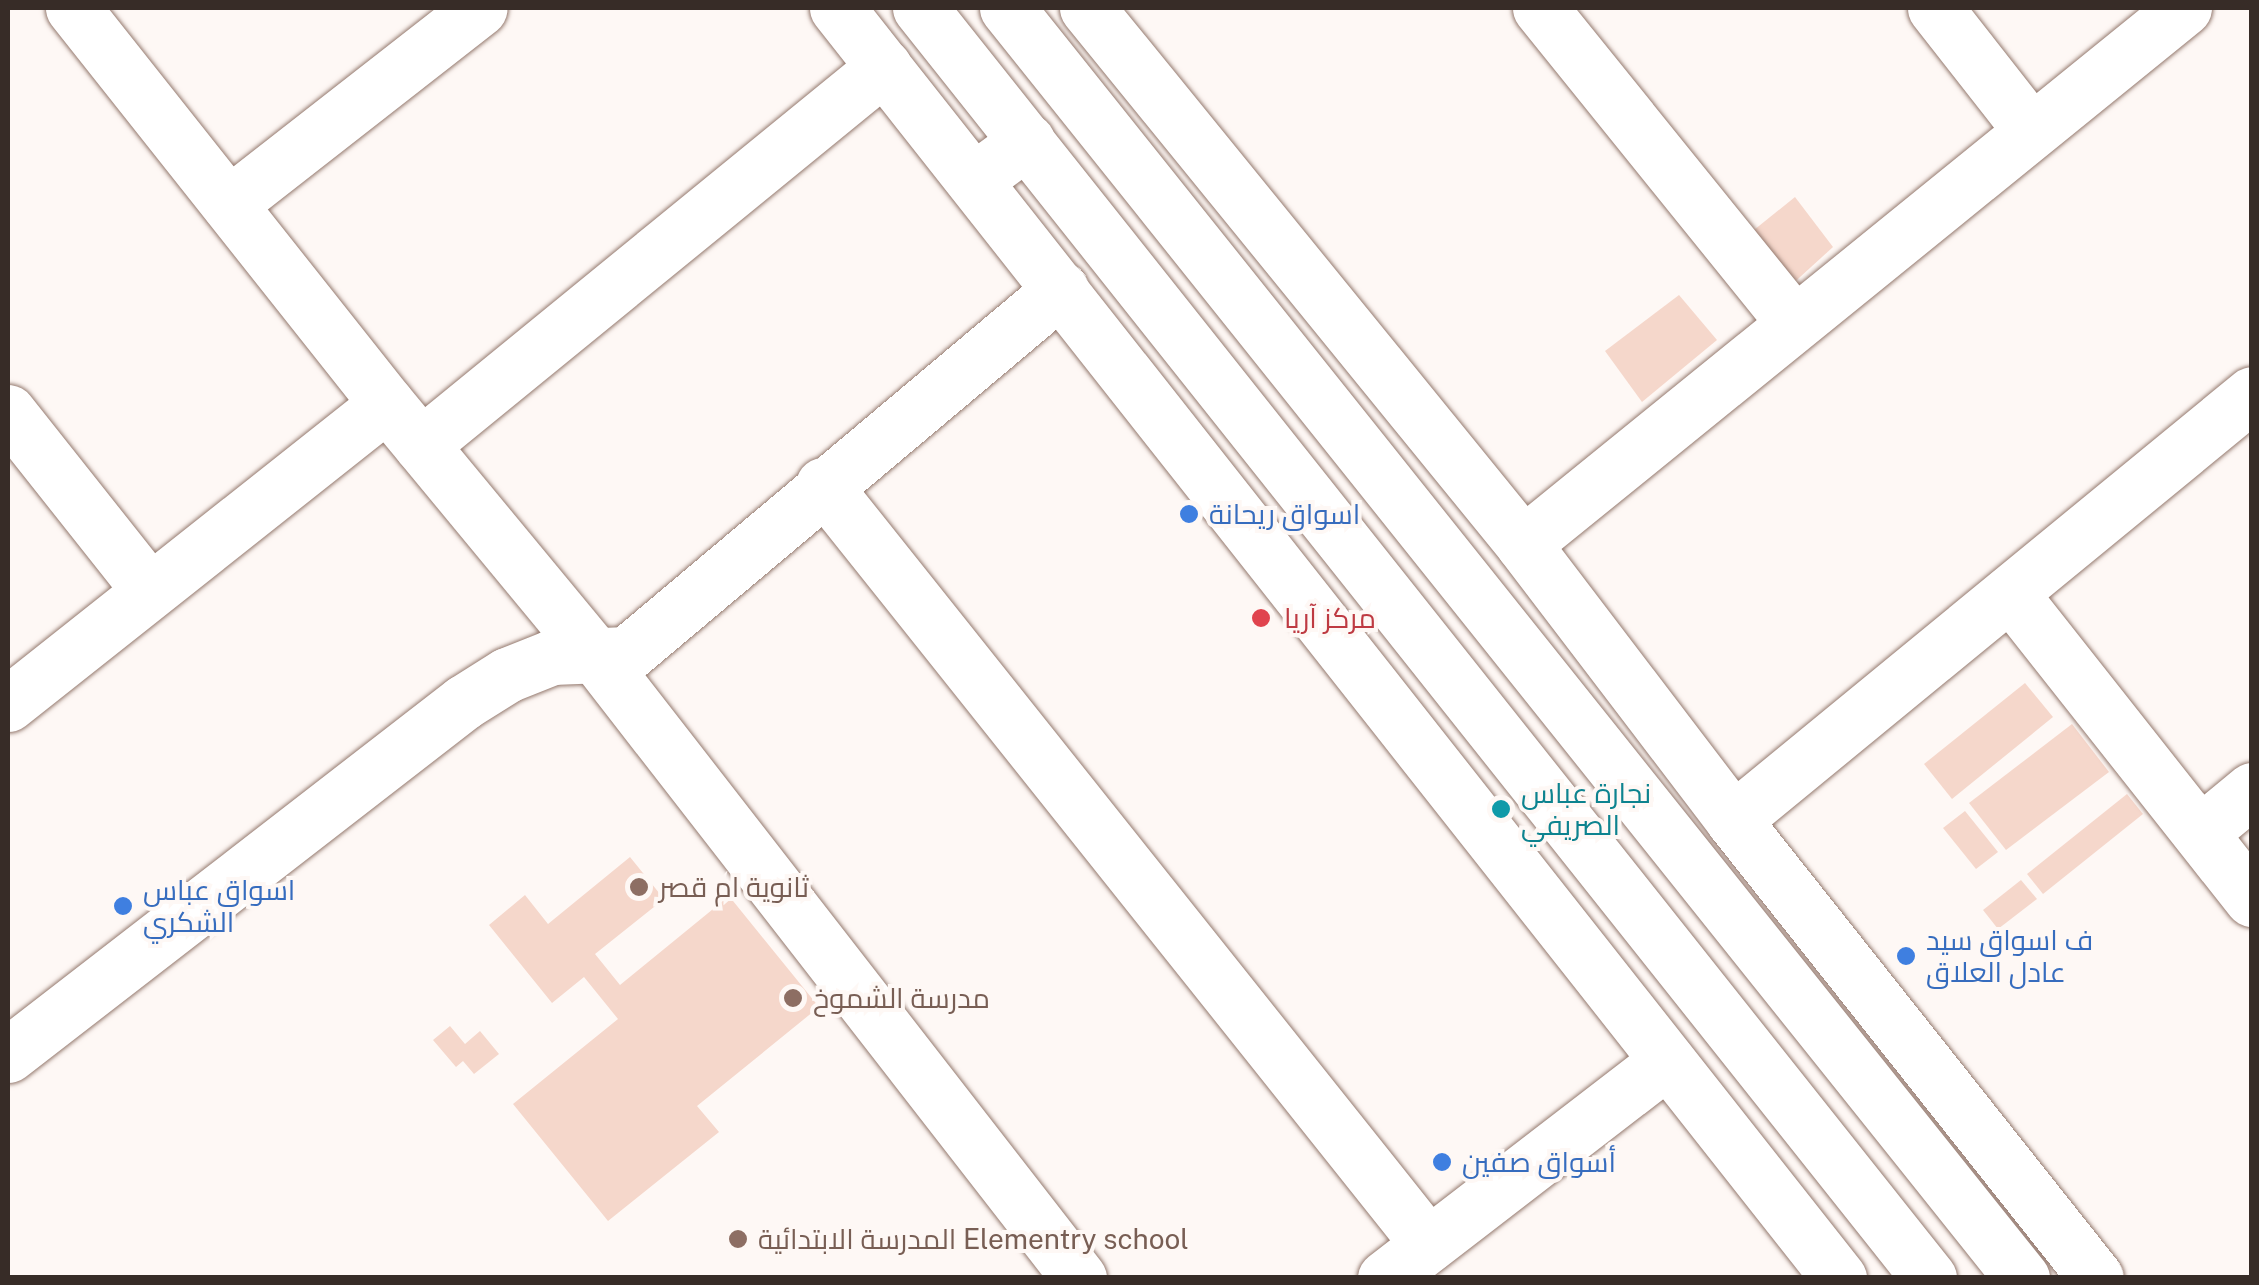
<!DOCTYPE html>
<meta charset="utf-8">
<style>
body{margin:0}
#map{position:relative;width:2259px;height:1285px;overflow:hidden;background:#fef8f5;font-family:"Public Sans",Cairo,sans-serif}
div>[style]{position:absolute}
[style*='--x']{left:calc(var(--x)*1px);top:calc(var(--y)*1px);width:calc(var(--w)*1px);rotate:calc(var(--a)*1deg)}
.building>*{inset:0;background:#f5d7cb}
.roads{filter:drop-shadow(0 0 2px #94796e) drop-shadow(0 0 2px #94796e)}
.minor>*{height:55px;margin:-27.5px;padding:0 27.5px;transform-origin:27.5px;border-radius:27.5px;background:#fff}
.major>*{height:55px;margin:-27.5px;padding:0 27.5px;transform-origin:27.5px;border-radius:27.5px;background:#fff}
.dots>*{width:28px;height:28px;translate:-50% -50%;box-sizing:border-box;border:5px solid #fef8f5;border-radius:50%}
span{translate:-50% -50%;white-space:nowrap;text-align:center;line-height:1.15;-webkit-text-stroke:8px #fef8f5;paint-order:stroke}
.shop-label{font-size:28px;color:#366cbe}
.left{translate:0 -50%;text-align:left}
.health-label{font-size:28px;color:#be3a42}
.culture-label{font-size:28px;color:#0d838f}
.education-label{font-size:28px;color:#785e54}
.frame{position:absolute;inset:0;border:10px solid #372c27;pointer-events:none}
</style>
<div id="map">
<div class="building">
<i style="clip-path:polygon(1795px 197px,1833px 247px,1788px 288px,1749px 234px)"></i>
<i style="clip-path:polygon(1679px 295px,1717px 340px,1642px 402px,1605px 351px)"></i>
<i style="clip-path:polygon(2025px 683px,2053px 717px,1952px 799px,1924px 764px)"></i>
<i style="clip-path:polygon(2072px 724px,2109px 772px,2006px 850px,1969px 803px)"></i>
<i style="clip-path:polygon(2127px 794px,2143px 814px,2043px 894px,2027px 874px)"></i>
<i style="clip-path:polygon(1965px 811px,1998px 852px,1976px 869px,1943px 828px)"></i>
<i style="clip-path:polygon(630px 857px,664px 899px,595px 954px,620px 985px,729px 896px,819px 1007px,697px 1106px,719px 1132px,608px 1221px,513px 1104px,618px 1019px,584px 977px,552px 1003px,489px 925px,525px 895px,548px 924px)"></i>
<i style="clip-path:polygon(2021px 880px,2037px 899px,1998px 929px,1983px 910px)"></i>
<i style="clip-path:polygon(450px 1026px,465px 1044px,480px 1031px,499px 1054px,474px 1074px,463px 1061px,456px 1067px,433px 1040px)"></i>
</div>
<div class="roads">
<div class="minor">
<i style="--x:73;--y:8;--w:505;--a:51.59"></i>
<i style="--x:387;--y:404;--w:331;--a:50.4"></i>
<i style="--x:598;--y:659;--w:784;--a:52.15"></i>
<i style="--x:837;--y:8;--w:1618;--a:51.73"></i>
<i style="--x:1087;--y:8;--w:691;--a:50.87"></i>
<i style="--x:1523;--y:544;--w:347;--a:52.7"></i>
<i style="--x:1733;--y:820;--w:584;--a:51.6"></i>
<i style="--x:1540;--y:8;--w:402;--a:51.1"></i>
<i style="--x:1935;--y:8;--w:154;--a:51.9"></i>
<i style="--x:229;--y:204;--w:318;--a:-38"></i>
<i style="--x:8;--y:412;--w:228;--a:51.6"></i>
<i style="--x:421;--y:445;--w:598;--a:-39.23"></i>
<i style="--x:823;--y:485;--w:971;--a:51.44"></i>
<i style="--x:1523;--y:544;--w:851;--a:-39.04"></i>
<i style="--x:2010;--y:593;--w:390;--a:51.7"></i>
<i style="--x:8;--y:704;--w:483;--a:-38.4"></i>
<i style="--x:1733;--y:820;--w:671;--a:-39.38"></i>
<i style="--x:2201;--y:832;--w:66;--a:-39.5"></i>
<i style="--x:8;--y:1055;--w:577;--a:-37.74"></i>
<i style="--x:464;--y:702;--w:51;--a:-32.1"></i>
<i style="--x:507;--y:675;--w:48;--a:-21.8"></i>
<i style="--x:552;--y:657;--w:75;--a:-2.3"></i>
<i style="--x:627;--y:654;--w:567;--a:-40.06"></i>
<i style="--x:1385;--y:1278;--w:356;--a:-37.6"></i>
</div>
<div class="major">
<i style="--x:920;--y:8;--w:1622;--a:51.53"></i>
<i style="--x:1007;--y:8;--w:1626;--a:51.37"></i>
<i style="--x:974;--y:180;--w:66;--a:-36.3"></i>
</div>
</div>
<div class="dots">
<i style="left:1189px;top:514px;background:#3f7fe0"></i>
<i style="left:1261px;top:618px;background:#e0444e"></i>
<i style="left:1501px;top:809px;background:#0f9aa8"></i>
<i style="left:639px;top:887px;background:#8d6e63"></i>
<i style="left:123px;top:906px;background:#3f7fe0"></i>
<i style="left:1906px;top:956px;background:#3f7fe0"></i>
<i style="left:793px;top:998px;background:#8d6e63"></i>
<i style="left:1442px;top:1162px;background:#3f7fe0"></i>
<i style="left:738px;top:1239px;background:#8d6e63"></i>
</div>
<div class="shop-label">
<span class="left" style="left:1209px;top:514px">اسواق ريحانة</span>
<span class="left" style="left:143px;top:906px">اسواق عباس<br>الشكري</span>
<span class="left" style="left:1926px;top:956px">ف اسواق سيد<br>عادل العلاق</span>
<span class="left" style="left:1462px;top:1162px">أسواق صفين</span>
</div>
<div class="health-label">
<span class="left" style="left:1284px;top:618px">مركز آريا</span>
</div>
<div class="culture-label">
<span class="left" style="left:1521px;top:809px">نجارة عباس<br>الصريفي</span>
</div>
<div class="education-label">
<span class="left" style="left:659px;top:887px">ثانوية ام قصر</span>
<span class="left" style="left:813px;top:998px">مدرسة الشموخ</span>
<span class="left" style="left:758px;top:1239px">المدرسة الابتدائية Elementry school</span>
</div>
<div class="frame"></div>
</div>
